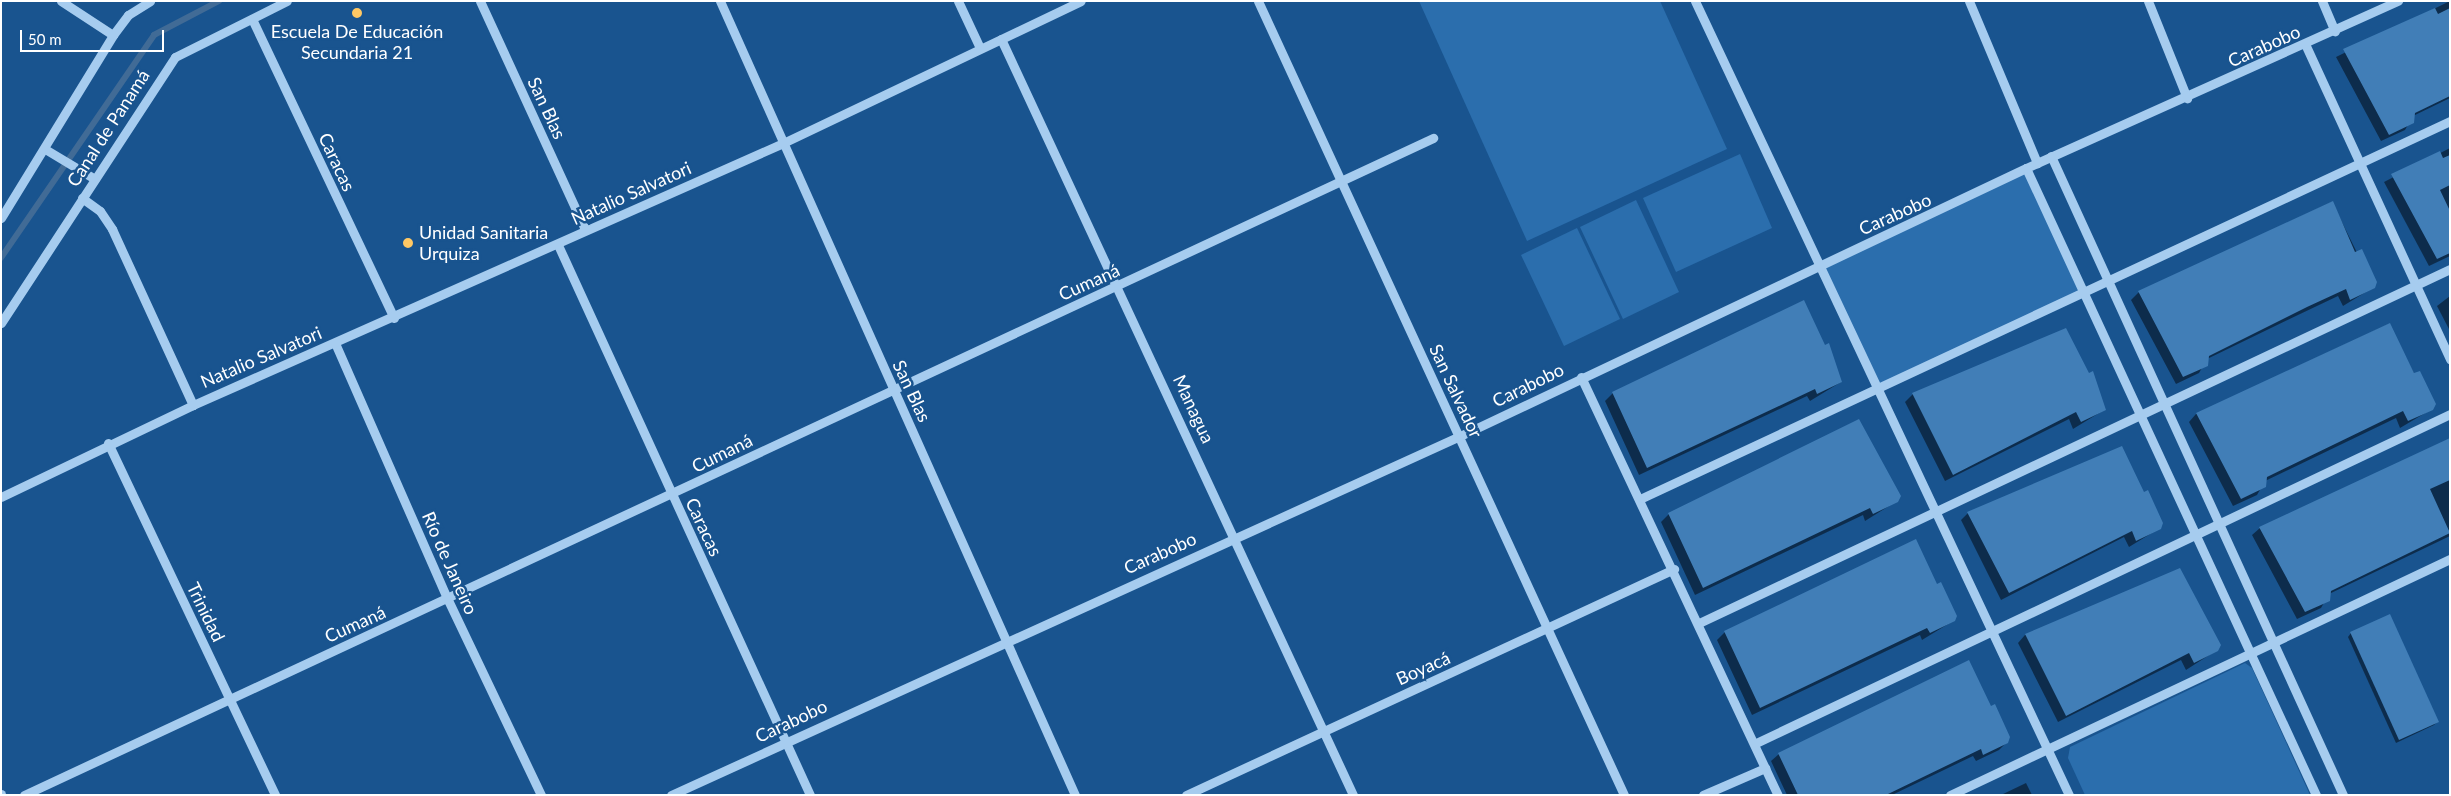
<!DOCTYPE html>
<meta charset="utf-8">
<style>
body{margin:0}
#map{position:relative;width:2451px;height:796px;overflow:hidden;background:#19548f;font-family:Lato,sans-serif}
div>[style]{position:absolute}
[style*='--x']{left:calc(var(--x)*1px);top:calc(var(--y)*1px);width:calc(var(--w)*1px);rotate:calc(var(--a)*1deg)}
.green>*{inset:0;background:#2b6ead}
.shadow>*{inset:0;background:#0007}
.stream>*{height:5.5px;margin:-2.75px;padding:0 2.75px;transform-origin:2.75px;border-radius:2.75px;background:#416b96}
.building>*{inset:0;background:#417eb7}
.minor>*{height:9px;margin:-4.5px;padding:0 4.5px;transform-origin:4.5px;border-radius:4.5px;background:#a6ccef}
.dots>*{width:14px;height:14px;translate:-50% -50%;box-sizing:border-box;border:2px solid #19548f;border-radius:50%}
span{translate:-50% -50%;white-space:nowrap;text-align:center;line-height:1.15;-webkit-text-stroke:5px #19548f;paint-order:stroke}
.poi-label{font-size:18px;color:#fff}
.left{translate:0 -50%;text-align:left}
.street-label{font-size:18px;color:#fff}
.frame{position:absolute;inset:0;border:2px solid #fff;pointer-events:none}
.scale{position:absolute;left:20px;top:30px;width:144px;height:22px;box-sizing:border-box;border:2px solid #fff;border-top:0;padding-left:6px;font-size:15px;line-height:18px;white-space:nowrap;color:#fff;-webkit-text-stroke:4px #19548f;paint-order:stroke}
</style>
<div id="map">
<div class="green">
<i style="clip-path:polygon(1419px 1px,1660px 1px,1727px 149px,1527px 241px)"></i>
<i style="clip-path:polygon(1740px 154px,1772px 228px,1676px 272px,1643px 198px)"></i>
<i style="clip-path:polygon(2026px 168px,2084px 292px,1879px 389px,1821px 265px)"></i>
<i style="clip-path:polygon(1636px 200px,1679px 292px,1623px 319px,1580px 227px)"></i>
<i style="clip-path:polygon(1577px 228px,1620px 319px,1564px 346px,1521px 255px)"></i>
<i style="clip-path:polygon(2245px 663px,2252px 668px,2310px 795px,2085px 795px,2068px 758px,2070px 747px)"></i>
</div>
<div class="shadow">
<i style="clip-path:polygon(2450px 1px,2450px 98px,2413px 116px,2405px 130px,2381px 141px,2336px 57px)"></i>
<i style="clip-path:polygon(2450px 148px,2450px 256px,2429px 266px,2384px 182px)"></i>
<i style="clip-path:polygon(2332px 202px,2374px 287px,2343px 306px,2338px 296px,2298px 315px,2207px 359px,2199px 373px,2176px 384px,2131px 300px,2139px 292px)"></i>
<i style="clip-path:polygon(2450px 296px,2450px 331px,2437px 306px)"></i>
<i style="clip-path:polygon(2389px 324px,2432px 409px,2400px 428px,2396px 418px,2265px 481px,2257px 495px,2233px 506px,2189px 422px,2196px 414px)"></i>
<i style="clip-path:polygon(1841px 382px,1810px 401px,1807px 396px,1639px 475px,1605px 401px,1613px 393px)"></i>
<i style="clip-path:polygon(1913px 394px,2104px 410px,2073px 429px,2069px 419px,1945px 481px,1905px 402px)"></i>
<i style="clip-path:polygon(2450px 439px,2450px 536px,2329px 594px,2321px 608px,2297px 619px,2252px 535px,2260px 528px)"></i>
<i style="clip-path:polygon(1897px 501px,1865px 521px,1863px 515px,1695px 595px,1661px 522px,1669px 514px)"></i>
<i style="clip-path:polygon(1968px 513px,2160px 528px,2129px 547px,2124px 537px,2001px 600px,1961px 520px)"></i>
<i style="clip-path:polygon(2180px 570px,2217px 650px,2186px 670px,2181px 660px,2058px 722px,2018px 643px,2025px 635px)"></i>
<i style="clip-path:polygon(1953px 621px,1922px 640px,1920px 635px,1752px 715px,1717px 640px,1725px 632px)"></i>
<i style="clip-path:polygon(2351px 633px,2437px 722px,2434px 725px,2396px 743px,2348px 637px)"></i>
<i style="clip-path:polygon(1990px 707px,2007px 742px,1999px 750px,1976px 761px,1973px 756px,1892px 795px,1787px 795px,1771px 761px,1779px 754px)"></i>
<i style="clip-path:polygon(2026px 783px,2032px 795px,2001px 795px)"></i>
</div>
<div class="stream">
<i style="--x:1;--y:258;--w:270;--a:-55.5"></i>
<i style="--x:154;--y:35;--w:73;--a:-27.6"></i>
</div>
<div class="building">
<i style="clip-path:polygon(2435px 8px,2438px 14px,2450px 8px,2450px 96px,2415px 113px,2414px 123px,2389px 135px,2343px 49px)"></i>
<i style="clip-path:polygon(2440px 151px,2443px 158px,2450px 155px,2450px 185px,2440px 190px,2450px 211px,2450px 253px,2437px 259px,2391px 174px)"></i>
<i style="clip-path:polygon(2333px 201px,2355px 252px,2362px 249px,2377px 282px,2375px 288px,2350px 300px,2346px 289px,2307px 307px,2209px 356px,2208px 366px,2183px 377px,2138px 291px)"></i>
<i style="clip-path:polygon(1804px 300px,1825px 345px,1829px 343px,1842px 382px,1817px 394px,1815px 389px,1647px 468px,1612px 392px)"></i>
<i style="clip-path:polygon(2390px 323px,2414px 373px,2420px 371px,2436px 404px,2433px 410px,2408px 421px,2403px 411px,2267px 477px,2266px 487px,2241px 499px,2196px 413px)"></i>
<i style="clip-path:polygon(2066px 328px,2089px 373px,2093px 371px,2106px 410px,2081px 422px,2076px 412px,1953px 475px,1912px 393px)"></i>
<i style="clip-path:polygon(1859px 419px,1901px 496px,1898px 502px,1873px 514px,1870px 508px,1703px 588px,1668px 513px)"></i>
<i style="clip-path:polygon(2450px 438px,2450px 480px,2430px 489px,2450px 533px,2331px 591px,2330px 601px,2305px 612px,2259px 527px)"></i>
<i style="clip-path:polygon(2122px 446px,2144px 492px,2148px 490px,2163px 523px,2161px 529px,2136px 541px,2132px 531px,2009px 593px,1967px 512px)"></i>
<i style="clip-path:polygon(1916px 539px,1937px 584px,1941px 582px,1957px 616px,1955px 621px,1930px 633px,1927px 628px,1760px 708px,1724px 631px)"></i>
<i style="clip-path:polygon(2180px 568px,2221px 645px,2218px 651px,2194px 663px,2189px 653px,2066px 716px,2025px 634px)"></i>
<i style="clip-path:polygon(2390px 614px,2439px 722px,2399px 740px,2350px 632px)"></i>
<i style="clip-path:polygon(1969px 660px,1991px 706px,1995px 704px,2010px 737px,2008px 743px,1983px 755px,1981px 749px,1886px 795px,1798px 795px,1778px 753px)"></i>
</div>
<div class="minor">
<i style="--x:61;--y:1;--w:62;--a:33.2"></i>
<i style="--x:480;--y:1;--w:251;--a:65.3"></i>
<i style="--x:720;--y:1;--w:870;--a:65.91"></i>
<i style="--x:958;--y:1;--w:52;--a:64.9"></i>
<i style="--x:1258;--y:1;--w:874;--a:65.25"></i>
<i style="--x:1695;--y:1;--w:878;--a:64.78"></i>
<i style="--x:1969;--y:1;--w:176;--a:67.2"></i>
<i style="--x:2148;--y:1;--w:105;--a:68.1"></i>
<i style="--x:2322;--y:1;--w:33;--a:67"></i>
<i style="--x:252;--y:19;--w:331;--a:64.6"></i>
<i style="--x:1001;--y:39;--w:834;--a:65.03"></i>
<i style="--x:2306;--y:46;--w:345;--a:65.3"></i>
<i style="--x:45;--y:149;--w:58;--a:31"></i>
<i style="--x:2051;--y:156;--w:703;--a:65.44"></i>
<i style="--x:2026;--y:168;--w:691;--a:65.18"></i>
<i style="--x:82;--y:198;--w:22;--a:36"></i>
<i style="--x:100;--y:211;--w:22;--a:56"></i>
<i style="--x:112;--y:229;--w:194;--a:65.3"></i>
<i style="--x:1;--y:218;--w:215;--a:-58.5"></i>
<i style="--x:113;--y:35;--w:25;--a:-53"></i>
<i style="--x:128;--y:15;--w:26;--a:-32"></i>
<i style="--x:558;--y:245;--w:605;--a:65.38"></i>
<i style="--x:1;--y:323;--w:318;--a:-56.8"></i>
<i style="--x:175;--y:57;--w:125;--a:-26.6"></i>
<i style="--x:335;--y:343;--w:281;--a:66.3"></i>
<i style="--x:448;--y:600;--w:216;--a:64.5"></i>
<i style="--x:1581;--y:377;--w:462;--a:64.8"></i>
<i style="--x:108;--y:443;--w:390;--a:64.6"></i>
<i style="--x:1;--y:497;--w:213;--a:-25.6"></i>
<i style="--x:193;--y:405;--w:643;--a:-23.94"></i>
<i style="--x:781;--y:144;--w:332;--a:-25.5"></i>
<i style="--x:1642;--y:498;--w:892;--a:-25.01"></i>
<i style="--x:1699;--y:623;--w:830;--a:-25.24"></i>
<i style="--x:1756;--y:743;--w:768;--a:-25.36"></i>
<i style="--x:1;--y:794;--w:1;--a:90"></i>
<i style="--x:24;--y:795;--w:1555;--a:-25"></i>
<i style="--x:671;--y:795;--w:867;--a:-24.47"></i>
<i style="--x:1460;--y:436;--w:626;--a:-25.34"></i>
<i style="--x:2026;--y:168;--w:408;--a:-24.2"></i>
<i style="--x:1186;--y:795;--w:538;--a:-24.85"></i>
<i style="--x:1703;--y:795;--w:68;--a:-23.5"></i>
<i style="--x:1950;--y:795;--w:553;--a:-25.27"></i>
</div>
<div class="dots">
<i style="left:357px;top:13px;background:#ffc864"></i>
<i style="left:408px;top:243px;background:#ffc864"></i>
</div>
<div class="poi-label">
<span style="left:357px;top:42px">Escuela De Educación<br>Secundaria 21</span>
<span class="left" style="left:419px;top:243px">Unidad Sanitaria<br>Urquiza</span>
</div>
<div class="street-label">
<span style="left:2264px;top:46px;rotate:-24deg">Carabobo</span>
<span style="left:547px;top:108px;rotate:65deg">San Blas</span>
<span style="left:108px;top:128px;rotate:-57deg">Canal de Panamá</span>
<span style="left:337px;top:162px;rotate:65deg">Caracas</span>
<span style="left:631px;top:193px;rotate:-24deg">Natalio Salvatori</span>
<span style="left:1895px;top:214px;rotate:-24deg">Carabobo</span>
<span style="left:1089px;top:282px;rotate:-24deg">Cumaná</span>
<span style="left:261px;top:357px;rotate:-23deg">Natalio Salvatori</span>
<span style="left:1528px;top:385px;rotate:-26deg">Carabobo</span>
<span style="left:912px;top:391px;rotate:65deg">San Blas</span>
<span style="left:1456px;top:391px;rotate:65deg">San Salvador</span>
<span style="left:1194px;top:409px;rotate:65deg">Managua</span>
<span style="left:722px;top:453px;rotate:-26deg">Cumaná</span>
<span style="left:704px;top:527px;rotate:65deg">Caracas</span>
<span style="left:1160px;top:553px;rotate:-24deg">Carabobo</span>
<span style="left:450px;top:563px;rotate:66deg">Río de Janeiro</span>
<span style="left:206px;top:612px;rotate:64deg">Trinidad</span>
<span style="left:355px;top:624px;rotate:-24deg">Cumaná</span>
<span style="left:1423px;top:668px;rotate:-24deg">Boyacá</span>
<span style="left:791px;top:721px;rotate:-25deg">Carabobo</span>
</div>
<div class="frame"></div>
<div class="scale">50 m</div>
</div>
